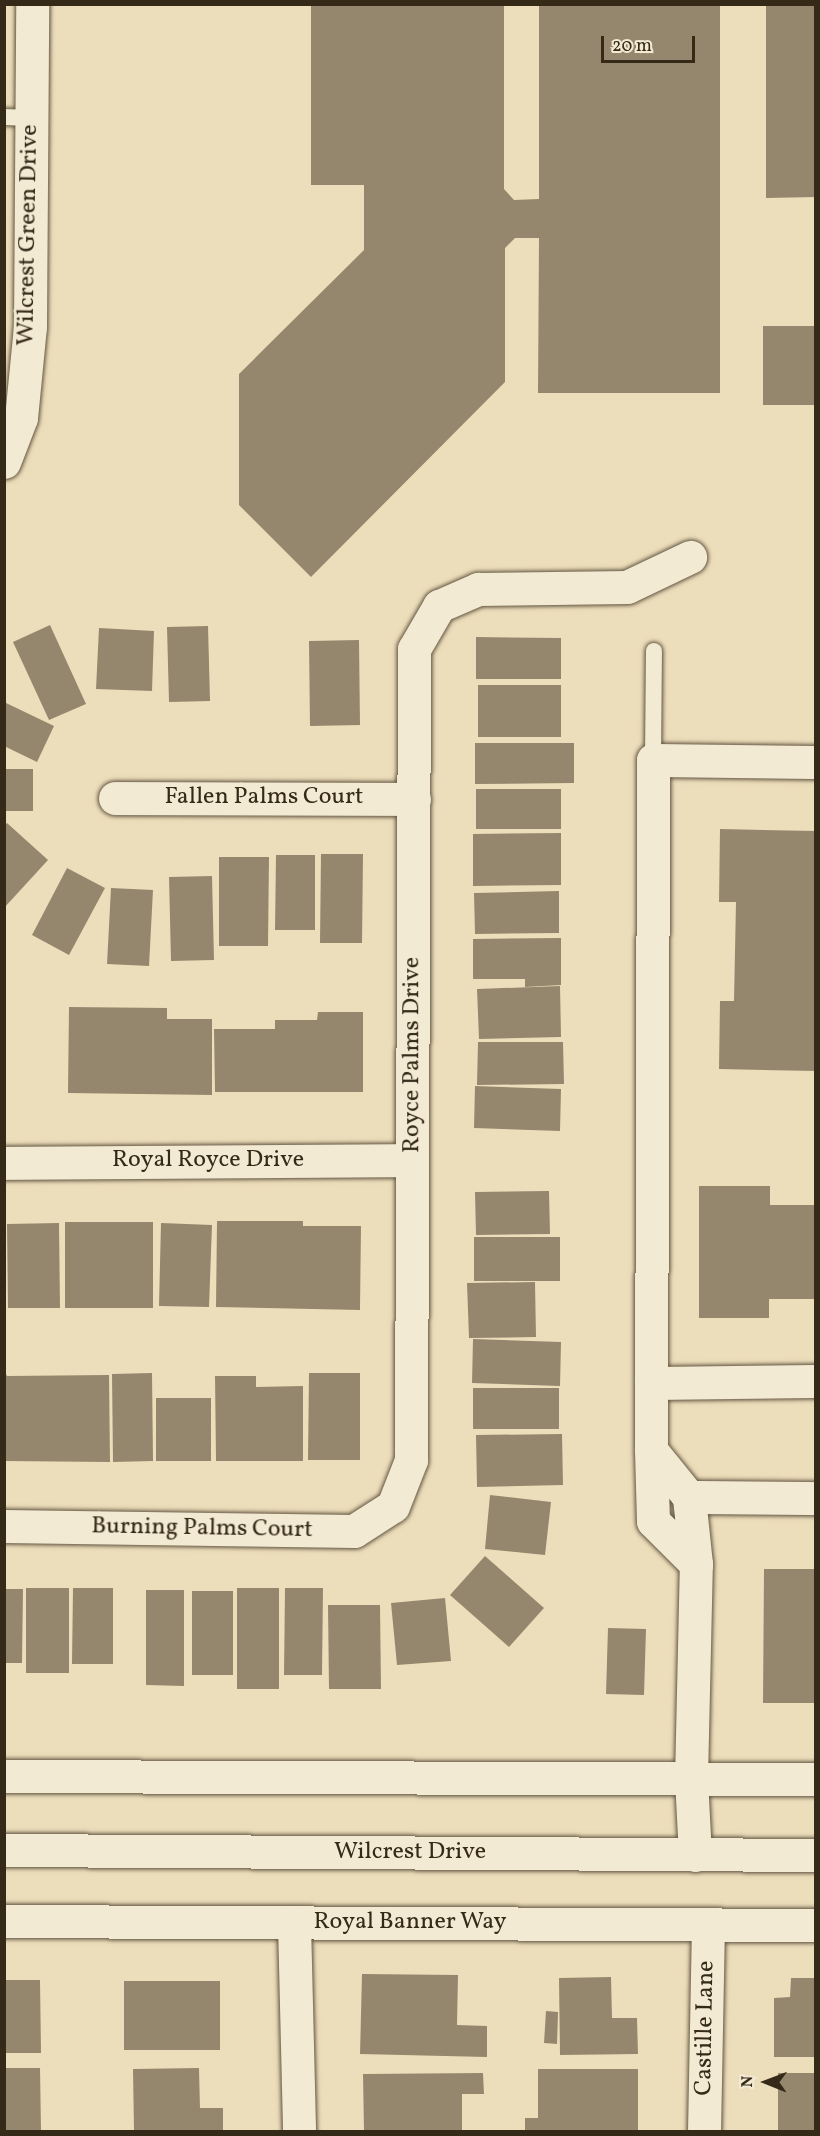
<!DOCTYPE html>
<style>
body{margin:0}
#map{position:relative;width:820px;height:2136px;overflow:hidden;background:#eddebb;font-family:Vollkorn,serif}
div>[style]{position:absolute}
[style*='--x']{left:calc(var(--x)*1px);top:calc(var(--y)*1px);width:calc(var(--w)*1px);rotate:calc(var(--a)*1deg)}
.building>*{inset:0;background:#95876d}
.roads{filter:drop-shadow(0 0 2px #635641) drop-shadow(0 0 2px #635641)}
.lane>*{height:16px;margin:-8px;padding:0 8px;transform-origin:8px;border-radius:8px;background:#f3ead3}
.street>*{height:33px;margin:-16.5px;padding:0 16.5px;transform-origin:16.5px;border-radius:16.5px;background:#f3ead3}
.secondary>*{height:33px;margin:-16.5px;padding:0 16.5px;transform-origin:16.5px;border-radius:16.5px;background:#f3ead3}
span{translate:-50% -50%;white-space:nowrap;text-align:center;line-height:1.15;-webkit-text-stroke:5px #f3ead3;paint-order:stroke}
.street-label{font-size:24px;color:#352918}
.frame{position:absolute;inset:0;border:6px solid #352918;pointer-events:none}
.north{position:absolute;left:736px;top:2052px;width:60px;height:60px;-webkit-text-stroke:4px #f3ead3;paint-order:stroke;rotate:271deg;font-size:16px;font-weight:700;line-height:24px;text-align:center;color:#352918}
.north::after{content:'';display:block;margin:auto;width:21px;height:27px;background:#352918;clip-path:polygon(50% 0,100% 100%,50% 72%,0 100%)}
.scale{position:absolute;left:601px;top:36px;width:94px;height:27px;box-sizing:border-box;border:3px solid #352918;border-top:0;padding-left:8px;font-size:18px;line-height:21px;white-space:nowrap;color:#352918;-webkit-text-stroke:4px #f3ead3;paint-order:stroke}
</style>
<div id="map">
<div class="building">
<i style="clip-path:polygon(311px 4px,504px 4px,504px 189px,514px 200px,539px 199px,539px 4px,720px 4px,720px 393px,538px 393px,539px 238px,515px 238px,505px 248px,505px 382px,311px 577px,239px 505px,239px 374px,364px 250px,364px 185px,311px 185px)"></i>
<i style="clip-path:polygon(766px 4px,816px 4px,816px 197px,766px 198px)"></i>
<i style="clip-path:polygon(763px 326px,816px 326px,816px 405px,763px 405px)"></i>
<i style="clip-path:polygon(50px 625px,86px 704px,49px 720px,13px 642px)"></i>
<i style="clip-path:polygon(208px 626px,210px 701px,169px 702px,167px 627px)"></i>
<i style="clip-path:polygon(99px 628px,154px 631px,152px 691px,96px 689px)"></i>
<i style="clip-path:polygon(476px 637px,561px 638px,561px 679px,476px 679px)"></i>
<i style="clip-path:polygon(359px 640px,360px 725px,310px 726px,309px 641px)"></i>
<i style="clip-path:polygon(478px 685px,561px 685px,561px 737px,478px 737px)"></i>
<i style="clip-path:polygon(4px 702px,54px 726px,37px 762px,4px 746px)"></i>
<i style="clip-path:polygon(475px 743px,574px 743px,574px 783px,475px 784px)"></i>
<i style="clip-path:polygon(4px 769px,33px 769px,33px 811px,4px 811px)"></i>
<i style="clip-path:polygon(476px 789px,561px 789px,561px 829px,476px 829px)"></i>
<i style="clip-path:polygon(7px 823px,48px 860px,4px 908px,4px 826px)"></i>
<i style="clip-path:polygon(720px 829px,816px 831px,816px 1071px,719px 1069px,720px 1001px,734px 1001px,736px 902px,719px 902px)"></i>
<i style="clip-path:polygon(561px 833px,561px 885px,473px 886px,473px 834px)"></i>
<i style="clip-path:polygon(321px 854px,363px 854px,362px 943px,320px 943px)"></i>
<i style="clip-path:polygon(276px 855px,315px 855px,315px 930px,275px 930px)"></i>
<i style="clip-path:polygon(219px 857px,269px 857px,268px 946px,219px 946px)"></i>
<i style="clip-path:polygon(67px 868px,105px 888px,69px 955px,32px 935px)"></i>
<i style="clip-path:polygon(212px 876px,214px 960px,171px 961px,169px 877px)"></i>
<i style="clip-path:polygon(111px 888px,153px 890px,149px 966px,107px 964px)"></i>
<i style="clip-path:polygon(559px 891px,559px 933px,475px 934px,474px 893px)"></i>
<i style="clip-path:polygon(561px 938px,561px 985px,525px 987px,525px 979px,473px 979px,473px 939px)"></i>
<i style="clip-path:polygon(560px 986px,561px 1037px,479px 1039px,477px 989px)"></i>
<i style="clip-path:polygon(69px 1007px,167px 1008px,167px 1019px,212px 1019px,212px 1095px,68px 1093px)"></i>
<i style="clip-path:polygon(318px 1012px,363px 1012px,363px 1092px,215px 1092px,214px 1029px,275px 1029px,275px 1020px,317px 1020px)"></i>
<i style="clip-path:polygon(478px 1042px,563px 1042px,564px 1084px,477px 1085px)"></i>
<i style="clip-path:polygon(475px 1086px,561px 1089px,560px 1131px,474px 1128px)"></i>
<i style="clip-path:polygon(699px 1186px,770px 1186px,770px 1205px,816px 1205px,816px 1299px,769px 1299px,769px 1318px,699px 1318px)"></i>
<i style="clip-path:polygon(549px 1191px,550px 1234px,476px 1235px,475px 1192px)"></i>
<i style="clip-path:polygon(217px 1221px,303px 1221px,303px 1226px,361px 1226px,360px 1310px,216px 1307px)"></i>
<i style="clip-path:polygon(65px 1222px,153px 1222px,153px 1308px,65px 1308px)"></i>
<i style="clip-path:polygon(59px 1223px,60px 1308px,8px 1308px,7px 1224px)"></i>
<i style="clip-path:polygon(161px 1223px,212px 1225px,209px 1307px,159px 1306px)"></i>
<i style="clip-path:polygon(474px 1237px,560px 1237px,560px 1281px,474px 1281px)"></i>
<i style="clip-path:polygon(535px 1282px,536px 1337px,469px 1338px,467px 1283px)"></i>
<i style="clip-path:polygon(473px 1339px,561px 1342px,560px 1386px,472px 1383px)"></i>
<i style="clip-path:polygon(4px 1370px,7px 1376px,109px 1375px,110px 1462px,4px 1461px)"></i>
<i style="clip-path:polygon(152px 1373px,153px 1461px,113px 1462px,112px 1374px)"></i>
<i style="clip-path:polygon(309px 1373px,360px 1373px,360px 1460px,308px 1460px)"></i>
<i style="clip-path:polygon(215px 1376px,256px 1376px,256px 1387px,303px 1386px,303px 1461px,216px 1461px)"></i>
<i style="clip-path:polygon(473px 1388px,559px 1388px,559px 1429px,473px 1429px)"></i>
<i style="clip-path:polygon(156px 1398px,211px 1398px,211px 1461px,156px 1461px)"></i>
<i style="clip-path:polygon(562px 1434px,563px 1485px,477px 1487px,476px 1435px)"></i>
<i style="clip-path:polygon(490px 1495px,551px 1502px,545px 1555px,485px 1549px)"></i>
<i style="clip-path:polygon(485px 1556px,544px 1608px,509px 1647px,450px 1595px)"></i>
<i style="clip-path:polygon(764px 1569px,816px 1569px,816px 1703px,763px 1703px)"></i>
<i style="clip-path:polygon(26px 1588px,69px 1588px,69px 1673px,26px 1673px)"></i>
<i style="clip-path:polygon(73px 1588px,113px 1588px,113px 1664px,72px 1664px)"></i>
<i style="clip-path:polygon(237px 1588px,279px 1588px,279px 1689px,237px 1689px)"></i>
<i style="clip-path:polygon(285px 1588px,323px 1588px,322px 1675px,284px 1675px)"></i>
<i style="clip-path:polygon(4px 1589px,23px 1589px,22px 1663px,4px 1663px)"></i>
<i style="clip-path:polygon(146px 1590px,184px 1590px,184px 1686px,146px 1685px)"></i>
<i style="clip-path:polygon(192px 1591px,233px 1591px,233px 1675px,192px 1675px)"></i>
<i style="clip-path:polygon(445px 1598px,451px 1661px,397px 1665px,391px 1603px)"></i>
<i style="clip-path:polygon(328px 1605px,380px 1605px,381px 1689px,329px 1689px)"></i>
<i style="clip-path:polygon(608px 1628px,646px 1629px,644px 1695px,606px 1694px)"></i>
<i style="clip-path:polygon(362px 1974px,458px 1975px,457px 2025px,487px 2026px,487px 2057px,360px 2054px)"></i>
<i style="clip-path:polygon(611px 1977px,612px 2018px,637px 2018px,638px 2054px,560px 2055px,559px 1978px)"></i>
<i style="clip-path:polygon(791px 1978px,816px 1978px,816px 2057px,774px 2057px,774px 1998px,790px 1997px)"></i>
<i style="clip-path:polygon(4px 1980px,40px 1980px,41px 2053px,4px 2053px)"></i>
<i style="clip-path:polygon(124px 1981px,220px 1981px,220px 2050px,124px 2050px)"></i>
<i style="clip-path:polygon(546px 2011px,558px 2012px,557px 2044px,544px 2043px)"></i>
<i style="clip-path:polygon(4px 2068px,40px 2068px,41px 2132px,4px 2132px)"></i>
<i style="clip-path:polygon(199px 2068px,200px 2108px,223px 2108px,223px 2132px,134px 2132px,133px 2069px)"></i>
<i style="clip-path:polygon(538px 2069px,638px 2069px,638px 2132px,525px 2132px,525px 2118px,538px 2118px)"></i>
<i style="clip-path:polygon(483px 2073px,484px 2094px,462px 2094px,462px 2132px,364px 2132px,363px 2074px)"></i>
<i style="clip-path:polygon(778px 2073px,816px 2073px,816px 2132px,778px 2132px)"></i>
</div>
<div class="roads">
<div class="lane">
<i style="--x:4;--y:117;--w:27;--a:2"></i>
<i style="--x:653;--y:760;--w:109;--a:-89.5"></i>
</div>
<div class="street">
<i style="--x:115;--y:798;--w:299;--a:0.2"></i>
<i style="--x:4;--y:1163;--w:408;--a:-0.4"></i>
<i style="--x:651;--y:1383;--w:165;--a:-0.7"></i>
<i style="--x:651;--y:1450;--w:71;--a:88.4"></i>
<i style="--x:653;--y:1521;--w:61;--a:45"></i>
<i style="--x:689;--y:1497;--w:127;--a:0.5"></i>
<i style="--x:4;--y:1526;--w:350;--a:0.8"></i>
<i style="--x:354;--y:1531;--w:46;--a:-32.7"></i>
<i style="--x:393;--y:1506;--w:49;--a:-68.6"></i>
<i style="--x:411;--y:1460;--w:811;--a:-89.79"></i>
<i style="--x:414;--y:649;--w:50;--a:-59.8"></i>
<i style="--x:439;--y:606;--w:43;--a:-23.6"></i>
<i style="--x:478;--y:589;--w:149;--a:-0.8"></i>
<i style="--x:627;--y:587;--w:70;--a:-25.5"></i>
<i style="--x:695;--y:1855;--w:76;--a:-93"></i>
<i style="--x:691;--y:1779;--w:215;--a:-88.7"></i>
<i style="--x:696;--y:1564;--w:67;--a:-96"></i>
<i style="--x:689;--y:1497;--w:60;--a:-129"></i>
<i style="--x:651;--y:1450;--w:690;--a:-89.83"></i>
<i style="--x:653;--y:760;--w:163;--a:0.7"></i>
<i style="--x:4;--y:1921;--w:812;--a:0.28"></i>
<i style="--x:294;--y:1923;--w:209;--a:88.6"></i>
<i style="--x:704;--y:2132;--w:207;--a:-88.9"></i>
</div>
<div class="secondary">
<i style="--x:4;--y:462;--w:47;--a:-68.9"></i>
<i style="--x:21;--y:418;--w:91;--a:-84.4"></i>
<i style="--x:30;--y:327;--w:323;--a:-89.6"></i>
<i style="--x:4;--y:1776;--w:812;--a:0.21"></i>
<i style="--x:4;--y:1850;--w:812;--a:0.35"></i>
</div>
</div>
<div class="street-label">
<span style="left:29px;top:235px;rotate:-89deg">Wilcrest Green Drive</span>
<span style="left:264px;top:798px">Fallen Palms Court</span>
<span style="left:413px;top:1055px;rotate:-90deg">Royce Palms Drive</span>
<span style="left:208px;top:1161px">Royal Royce Drive</span>
<span style="left:202px;top:1529px;rotate:1deg">Burning Palms Court</span>
<span style="left:410px;top:1853px">Wilcrest Drive</span>
<span style="left:410px;top:1923px">Royal Banner Way</span>
<span style="left:706px;top:2028px;rotate:-89deg">Castille Lane</span>
</div>
<div class="frame"></div>
<div class="north">N</div>
<div class="scale">20 m</div>
</div>
